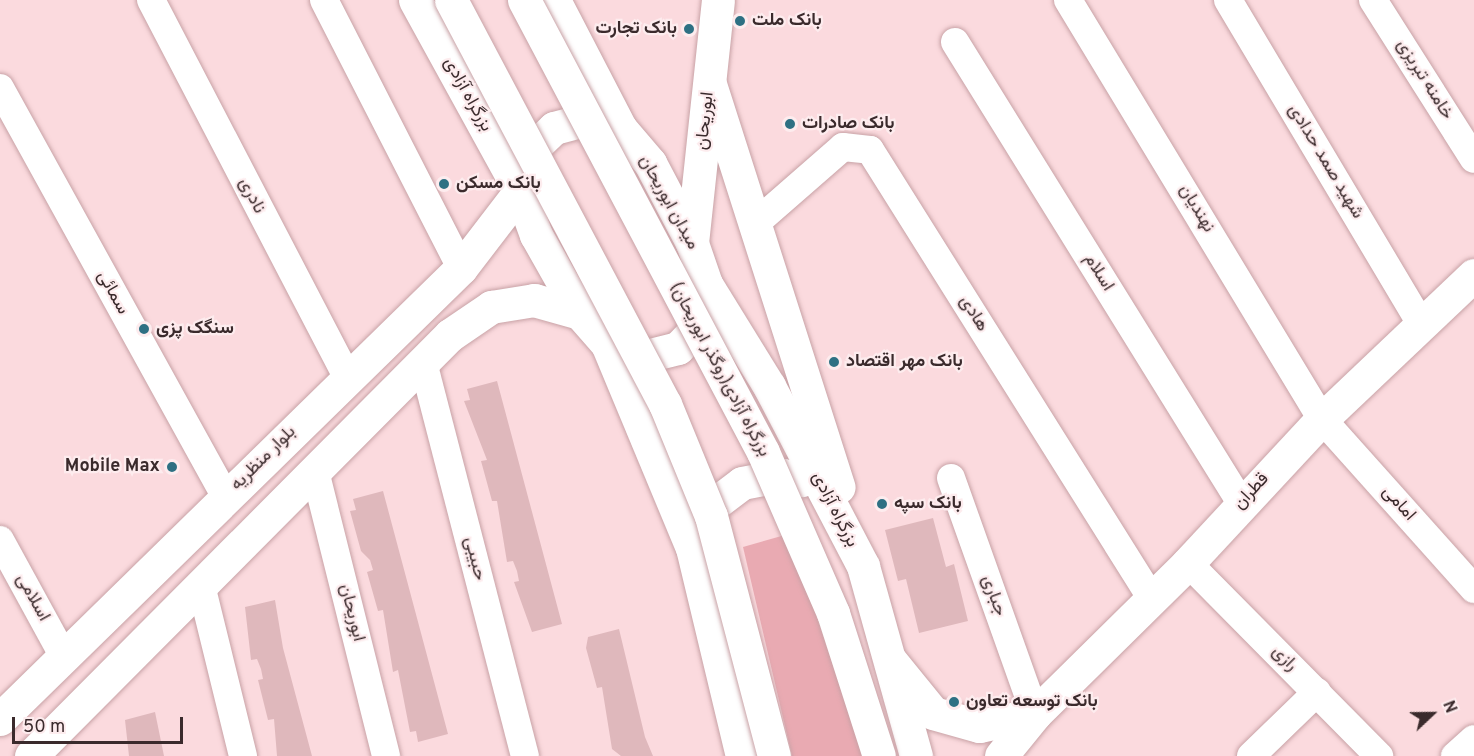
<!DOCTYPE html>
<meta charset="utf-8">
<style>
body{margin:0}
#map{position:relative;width:1474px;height:756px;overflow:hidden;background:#fbdade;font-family:Overpass,Vazirmatn,sans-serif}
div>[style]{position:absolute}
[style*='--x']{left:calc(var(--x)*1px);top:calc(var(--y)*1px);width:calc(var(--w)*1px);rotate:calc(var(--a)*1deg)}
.green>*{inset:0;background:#e9aab2}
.building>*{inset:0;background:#dfb8bc}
.roads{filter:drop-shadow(0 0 2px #c8a2a6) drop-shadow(0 0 2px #c8a2a6)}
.minor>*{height:28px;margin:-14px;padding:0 14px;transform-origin:14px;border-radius:14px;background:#fff}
.major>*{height:33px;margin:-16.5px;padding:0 16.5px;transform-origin:16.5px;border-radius:16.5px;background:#fff}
.highway>*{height:33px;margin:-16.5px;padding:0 16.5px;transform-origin:16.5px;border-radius:16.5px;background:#fff}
.bridges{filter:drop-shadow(0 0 2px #c8a2a6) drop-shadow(0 0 2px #c8a2a6)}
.highway-bridge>*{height:33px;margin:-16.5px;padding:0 16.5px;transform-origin:16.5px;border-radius:16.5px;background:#fff}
.dots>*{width:16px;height:16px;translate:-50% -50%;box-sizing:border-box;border:3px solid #fdecee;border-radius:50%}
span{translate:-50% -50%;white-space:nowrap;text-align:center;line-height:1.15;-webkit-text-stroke:4.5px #fdecee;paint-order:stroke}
.poi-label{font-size:18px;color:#3a2a2c;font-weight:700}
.left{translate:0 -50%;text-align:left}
.right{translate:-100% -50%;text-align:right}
.street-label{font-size:18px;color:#3a2a2c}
.north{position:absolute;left:1402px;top:684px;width:60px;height:60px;-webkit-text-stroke:4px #fdecee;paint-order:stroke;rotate:68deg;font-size:16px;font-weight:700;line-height:24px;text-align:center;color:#3a2a2c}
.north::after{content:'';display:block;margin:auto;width:21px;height:27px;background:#3a2a2c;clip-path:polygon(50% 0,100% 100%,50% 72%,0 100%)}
.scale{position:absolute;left:12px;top:717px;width:171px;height:27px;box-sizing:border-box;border:3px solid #3a2a2c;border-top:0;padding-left:8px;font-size:18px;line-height:21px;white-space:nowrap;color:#3a2a2c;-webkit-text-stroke:4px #fdecee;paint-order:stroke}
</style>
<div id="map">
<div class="green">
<i style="clip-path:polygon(785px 535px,813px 606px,864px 756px,792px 756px,743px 547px)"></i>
</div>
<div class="building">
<i style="clip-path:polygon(497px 381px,562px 624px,532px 632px,514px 582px,519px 581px,517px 571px,513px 561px,507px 562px,497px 501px,492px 501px,481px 461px,487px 460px,464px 401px,470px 400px,467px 389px)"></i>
<i style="clip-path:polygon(383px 491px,448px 734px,418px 742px,416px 731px,410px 732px,398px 670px,393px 672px,383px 610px,378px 611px,367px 572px,373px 570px,370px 560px,361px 551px,350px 511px,356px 510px,353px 499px)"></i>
<i style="clip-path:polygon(933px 518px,946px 567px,954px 564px,968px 621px,919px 633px,906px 579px,898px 581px,885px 530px)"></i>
<i style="clip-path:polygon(275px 600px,283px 648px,312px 756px,277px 756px,274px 719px,268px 720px,258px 680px,263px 679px,261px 669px,257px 659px,251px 660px,245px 607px)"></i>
<i style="clip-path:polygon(619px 629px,645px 737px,653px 756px,621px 756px,612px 749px,602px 687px,597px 688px,586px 648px,588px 637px)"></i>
<i style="clip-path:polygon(155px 712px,164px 756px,129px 756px,125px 720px)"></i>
</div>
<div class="roads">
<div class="minor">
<i style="--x:151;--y:0;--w:425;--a:62.5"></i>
<i style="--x:324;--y:0;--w:301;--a:62.9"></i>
<i style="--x:1068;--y:0;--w:490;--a:58.8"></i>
<i style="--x:1322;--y:419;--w:228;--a:48.2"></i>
<i style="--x:1228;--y:0;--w:377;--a:59.2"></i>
<i style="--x:1373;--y:0;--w:188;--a:57.6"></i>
<i style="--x:955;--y:42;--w:543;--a:58.18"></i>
<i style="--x:0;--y:88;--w:467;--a:61.1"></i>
<i style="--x:757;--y:222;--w:114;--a:-41.1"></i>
<i style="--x:843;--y:147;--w:27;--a:6"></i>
<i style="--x:870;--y:150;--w:530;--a:57.87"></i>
<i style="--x:423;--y:362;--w:407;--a:75.5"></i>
<i style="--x:315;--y:471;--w:294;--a:76"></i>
<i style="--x:951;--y:478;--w:251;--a:70.4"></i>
<i style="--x:0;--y:540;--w:133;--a:61.3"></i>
<i style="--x:1188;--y:563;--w:272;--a:45.3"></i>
<i style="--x:201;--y:585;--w:176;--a:76.2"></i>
<i style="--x:1251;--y:756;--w:92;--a:-44.1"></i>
<i style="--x:1455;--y:756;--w:25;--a:-42"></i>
</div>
<div class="major">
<i style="--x:692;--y:243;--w:244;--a:-83.9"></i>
<i style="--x:890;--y:660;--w:68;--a:50.9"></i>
<i style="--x:933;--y:713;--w:48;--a:15.8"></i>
<i style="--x:979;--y:726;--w:57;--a:-12.1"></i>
<i style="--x:1035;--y:714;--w:54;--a:129"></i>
<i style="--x:1035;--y:714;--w:215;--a:-44.6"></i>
<i style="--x:1188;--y:563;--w:197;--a:-47.1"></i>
<i style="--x:1322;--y:419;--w:209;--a:-43.5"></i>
<i style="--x:0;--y:719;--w:645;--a:-44.37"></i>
<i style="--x:461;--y:268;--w:97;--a:-52.5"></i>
<i style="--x:31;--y:756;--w:594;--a:-45.14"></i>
<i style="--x:450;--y:335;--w:50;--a:-34.3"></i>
<i style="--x:491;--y:307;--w:44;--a:-9.2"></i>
<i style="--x:534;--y:300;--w:48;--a:15.8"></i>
</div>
<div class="highway">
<i style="--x:415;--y:0;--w:218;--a:61.2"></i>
<i style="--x:554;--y:0;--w:145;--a:62.6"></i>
<i style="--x:710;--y:84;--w:423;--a:72.3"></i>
<i style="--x:587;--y:119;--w:35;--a:16"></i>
<i style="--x:621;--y:129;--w:45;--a:49.5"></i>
<i style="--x:650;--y:163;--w:90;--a:62.3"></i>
<i style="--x:692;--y:243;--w:43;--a:71.1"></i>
<i style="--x:706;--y:284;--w:38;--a:95"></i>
<i style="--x:703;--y:322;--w:36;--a:134"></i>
<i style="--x:678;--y:348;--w:34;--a:166"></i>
<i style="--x:645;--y:356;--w:40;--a:-162"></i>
<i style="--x:607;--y:344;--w:41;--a:-131.1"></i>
<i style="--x:580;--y:313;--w:90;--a:-119.4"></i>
<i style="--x:536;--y:235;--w:47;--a:-110"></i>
<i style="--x:520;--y:191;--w:36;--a:-81"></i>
<i style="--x:526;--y:155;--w:39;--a:-44"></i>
<i style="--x:554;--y:128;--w:34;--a:-15"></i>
<i style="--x:706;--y:284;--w:120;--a:58.3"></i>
<i style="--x:769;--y:386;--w:203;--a:62.4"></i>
<i style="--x:863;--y:566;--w:197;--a:74.4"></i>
<i style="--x:607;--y:344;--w:221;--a:67.4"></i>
<i style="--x:692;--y:548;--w:214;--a:76.5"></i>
<i style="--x:698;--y:535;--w:29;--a:-68"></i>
<i style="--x:709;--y:508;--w:41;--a:-37.1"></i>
<i style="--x:742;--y:483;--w:42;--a:-11"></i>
<i style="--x:783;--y:475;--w:19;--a:16"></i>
</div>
</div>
<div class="bridges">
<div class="highway-bridge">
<i style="--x:451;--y:0;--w:457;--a:62.1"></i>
<i style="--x:665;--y:404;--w:121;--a:67.7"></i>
<i style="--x:711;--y:516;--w:248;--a:75.3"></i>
<i style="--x:524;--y:0;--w:511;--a:62.13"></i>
<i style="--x:763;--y:452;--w:176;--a:66.5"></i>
<i style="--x:833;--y:613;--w:150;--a:72.2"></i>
</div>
</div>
<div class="dots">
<i style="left:740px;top:21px;background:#2e7083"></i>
<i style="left:689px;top:29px;background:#2e7083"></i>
<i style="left:790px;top:124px;background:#2e7083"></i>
<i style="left:444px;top:184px;background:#2e7083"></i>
<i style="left:144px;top:329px;background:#2e7083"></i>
<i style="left:834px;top:362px;background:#2e7083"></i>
<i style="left:172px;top:467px;background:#2e7083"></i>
<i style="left:882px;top:504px;background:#2e7083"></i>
<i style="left:954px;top:702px;background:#2e7083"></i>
</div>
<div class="poi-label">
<span class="left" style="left:752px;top:21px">بانک ملت</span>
<span class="right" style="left:677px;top:29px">بانک تجارت</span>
<span class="left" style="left:802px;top:124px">بانک صادرات</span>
<span class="left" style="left:456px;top:184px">بانک مسکن</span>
<span class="left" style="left:156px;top:329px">سنگک پزی</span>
<span class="left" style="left:846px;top:362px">بانک مهر اقتصاد</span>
<span class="right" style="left:160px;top:467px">Mobile Max</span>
<span class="left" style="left:894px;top:504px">بانک سپه</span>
<span class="left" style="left:966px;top:702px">بانک توسعه تعاون</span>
</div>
<div class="street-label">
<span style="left:1424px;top:80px;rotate:58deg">خامنه تبریزی</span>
<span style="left:467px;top:95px;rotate:61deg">بزرگراه آزادی</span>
<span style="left:706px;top:121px;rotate:-84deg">ابوریحان</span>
<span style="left:1325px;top:162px;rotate:59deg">شهید صمد حدادی</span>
<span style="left:251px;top:196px;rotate:63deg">نادری</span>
<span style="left:668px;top:203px;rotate:61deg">میدان ابوریحان</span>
<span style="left:1196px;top:209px;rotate:59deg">نهندیان</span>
<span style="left:1098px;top:273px;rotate:58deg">اسلام</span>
<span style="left:112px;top:293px;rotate:61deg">سمائی</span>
<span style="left:973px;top:314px;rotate:58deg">هادی</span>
<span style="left:719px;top:370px;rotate:62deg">بزرگراه آزادی(روگذر ابوریحان)</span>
<span style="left:264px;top:459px;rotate:-45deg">بلوار منظریه</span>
<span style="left:1252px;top:492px;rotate:-47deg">قطران</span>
<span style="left:1398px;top:504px;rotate:48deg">امامی</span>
<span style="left:834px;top:510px;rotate:63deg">بزرگراه آزادی</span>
<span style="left:474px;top:559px;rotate:76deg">حبیبی</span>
<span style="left:993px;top:596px;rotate:70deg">جباری</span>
<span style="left:32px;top:598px;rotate:61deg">اسلامی</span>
<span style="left:351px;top:613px;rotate:76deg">ابوریحان</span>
<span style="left:1284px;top:659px;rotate:45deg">رازی</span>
</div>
<div class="north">N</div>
<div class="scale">50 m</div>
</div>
